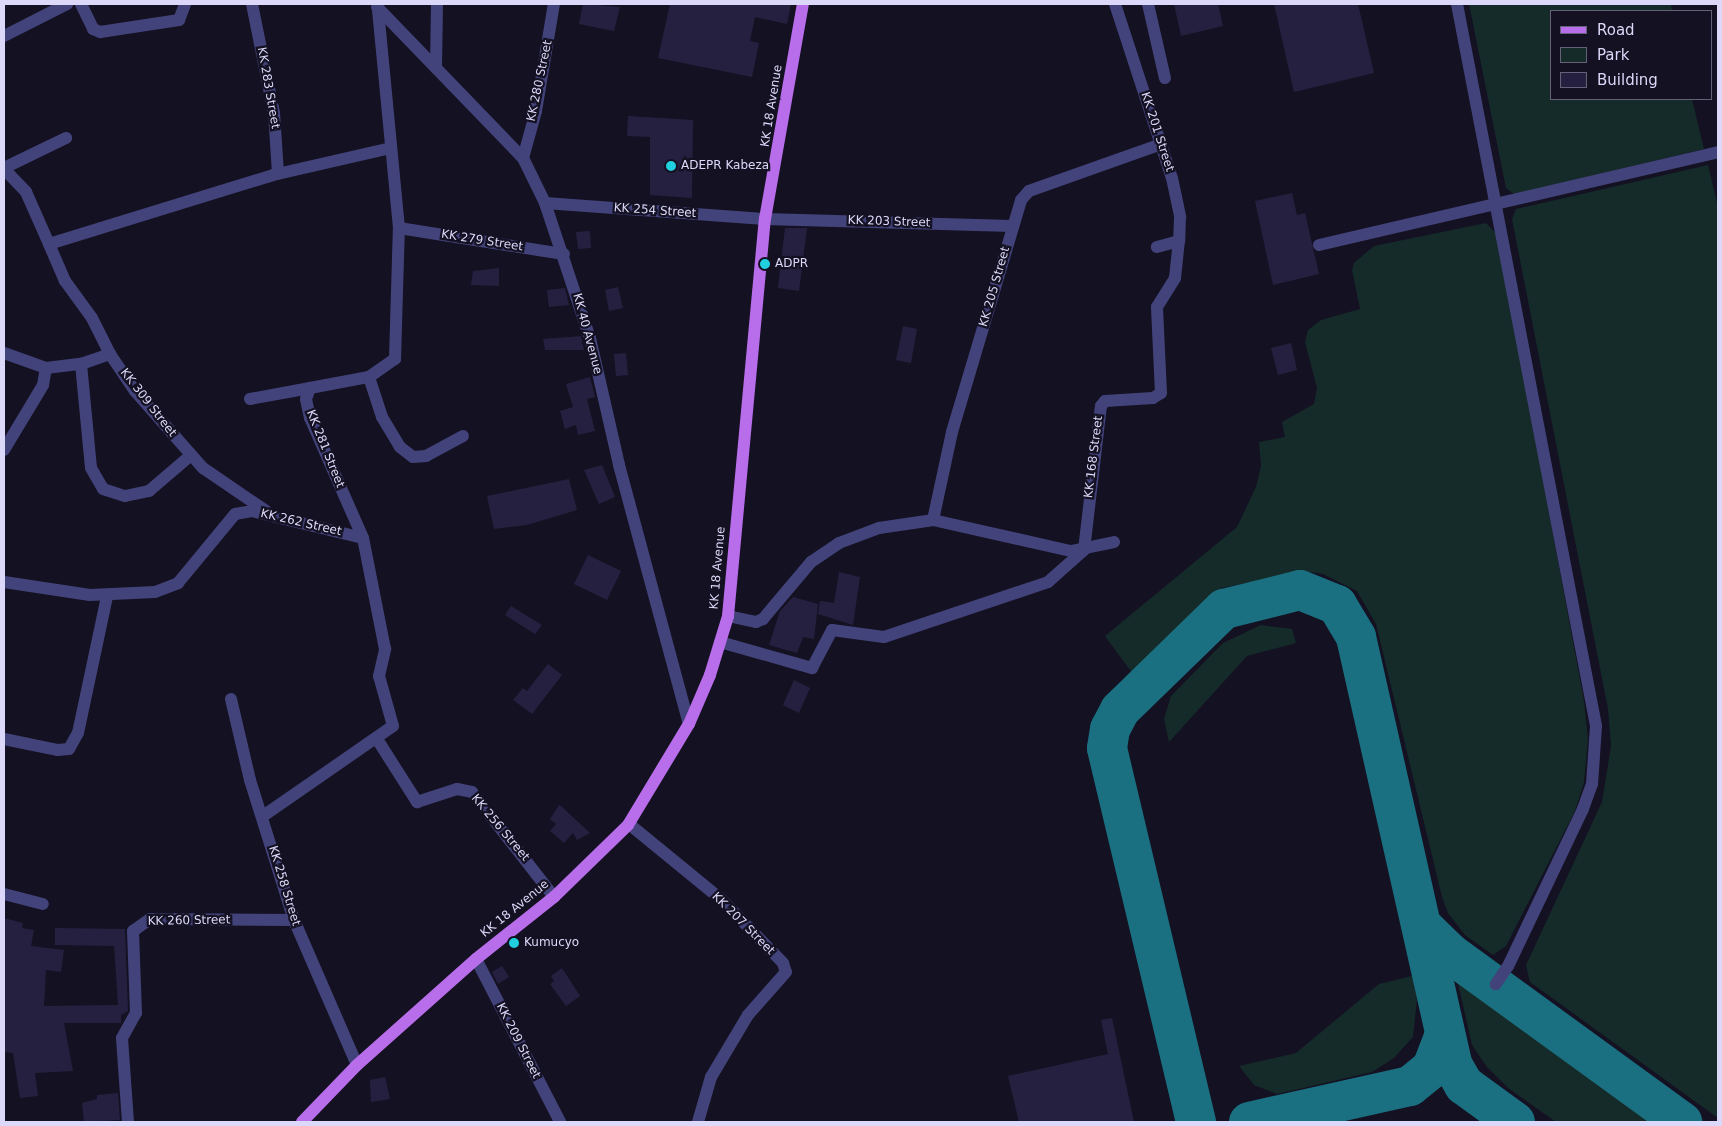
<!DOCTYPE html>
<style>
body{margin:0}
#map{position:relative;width:1722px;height:1126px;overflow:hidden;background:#141122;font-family:"DejaVu Sans",sans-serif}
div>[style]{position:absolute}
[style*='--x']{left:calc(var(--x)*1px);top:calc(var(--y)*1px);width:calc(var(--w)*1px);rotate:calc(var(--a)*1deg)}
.green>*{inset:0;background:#152b2a}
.taxiway>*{height:40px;margin:-20px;padding:0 20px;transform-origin:20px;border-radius:20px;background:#1a7080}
.building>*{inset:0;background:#262040}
.minor>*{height:12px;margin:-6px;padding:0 6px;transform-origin:6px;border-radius:6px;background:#43437b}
.major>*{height:12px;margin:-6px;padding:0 6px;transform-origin:6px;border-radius:6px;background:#b86eea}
.dots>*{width:14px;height:14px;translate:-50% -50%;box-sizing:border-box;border:2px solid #141122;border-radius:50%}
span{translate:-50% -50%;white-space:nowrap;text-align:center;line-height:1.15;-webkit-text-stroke:4.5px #141122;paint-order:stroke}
.street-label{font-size:12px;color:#dbd8f9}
.poi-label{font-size:12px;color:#dbd8f9}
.left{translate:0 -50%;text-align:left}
.frame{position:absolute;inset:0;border:5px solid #dbd8f9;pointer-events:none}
.legend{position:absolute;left:1550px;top:10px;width:162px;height:90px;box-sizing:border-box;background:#141122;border:1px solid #646178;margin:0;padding:6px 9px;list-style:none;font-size:15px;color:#dbd8f9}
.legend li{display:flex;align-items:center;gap:10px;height:25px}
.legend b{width:25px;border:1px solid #646178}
</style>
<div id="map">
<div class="green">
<i style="clip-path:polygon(1469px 4px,1671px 4px,1672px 11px,1551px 11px,1551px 99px,1692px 99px,1704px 149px,1514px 194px,1506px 188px)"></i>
<i style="clip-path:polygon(1708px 165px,1718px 207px,1718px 1118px,1530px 982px,1526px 965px,1602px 802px,1611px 746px,1608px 709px,1512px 219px,1516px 209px)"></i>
<i style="clip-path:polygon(1486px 223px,1497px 234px,1584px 701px,1588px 739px,1584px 782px,1575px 811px,1506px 946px,1493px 955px,1465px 935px,1448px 913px,1442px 897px,1376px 624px,1357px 591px,1323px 574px,1303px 571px,1222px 588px,1133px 674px,1105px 636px,1237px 527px,1256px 487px,1261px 466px,1259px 442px,1285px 437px,1282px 422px,1314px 404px,1317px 388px,1305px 342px,1308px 330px,1321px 320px,1360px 309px,1352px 270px,1354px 263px,1374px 246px)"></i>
<i style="clip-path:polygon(1261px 625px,1292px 629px,1296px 643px,1247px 656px,1169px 742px,1164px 719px,1171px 696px,1223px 643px)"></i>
<i style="clip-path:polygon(1412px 976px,1417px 999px,1413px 1037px,1394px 1058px,1372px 1072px,1277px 1094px,1254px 1085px,1239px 1066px,1296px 1053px,1379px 984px)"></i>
<i style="clip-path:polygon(1457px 979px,1457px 978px,1656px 1122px,1556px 1122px,1508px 1088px,1487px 1067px,1472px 1045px)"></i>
</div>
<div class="taxiway">
<i style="--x:1422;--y:926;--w:40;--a:44"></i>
<i style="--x:1451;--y:954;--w:286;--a:36"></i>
<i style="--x:1196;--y:1122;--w:384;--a:-103.4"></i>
<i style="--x:1107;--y:748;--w:19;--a:-81"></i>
<i style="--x:1110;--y:729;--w:21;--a:-62"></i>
<i style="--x:1120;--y:710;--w:145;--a:-44.2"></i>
<i style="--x:1224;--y:609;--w:78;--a:-14"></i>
<i style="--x:1300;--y:590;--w:40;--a:22"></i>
<i style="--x:1337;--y:605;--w:37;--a:59"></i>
<i style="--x:1356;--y:637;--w:440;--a:77.3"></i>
<i style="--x:1453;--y:1066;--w:22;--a:60"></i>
<i style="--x:1464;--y:1085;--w:63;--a:36"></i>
<i style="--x:1249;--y:1122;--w:165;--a:-12.6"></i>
<i style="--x:1410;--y:1086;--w:28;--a:-39"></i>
<i style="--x:1432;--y:1068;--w:36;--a:-69"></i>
</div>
<div class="building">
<i style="clip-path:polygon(583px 4px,620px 7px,614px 31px,579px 24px)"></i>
<i style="clip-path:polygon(670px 4px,791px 4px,787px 24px,755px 17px,750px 41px,759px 43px,752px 77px,658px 58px)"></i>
<i style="clip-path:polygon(1174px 4px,1218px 4px,1223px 26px,1181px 36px)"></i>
<i style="clip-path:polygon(1274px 4px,1358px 4px,1374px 73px,1294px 92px)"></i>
<i style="clip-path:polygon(628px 116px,693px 120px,692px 198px,650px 195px,650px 137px,627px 136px)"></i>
<i style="clip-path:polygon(1292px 193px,1297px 215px,1305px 213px,1319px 274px,1273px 285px,1255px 201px)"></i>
<i style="clip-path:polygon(785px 228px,807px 228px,799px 291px,778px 288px)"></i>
<i style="clip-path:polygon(590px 231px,591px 248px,578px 249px,576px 232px)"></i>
<i style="clip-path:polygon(499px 268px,499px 286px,471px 285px,473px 271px)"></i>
<i style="clip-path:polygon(618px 287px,623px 308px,609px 311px,605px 290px)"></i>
<i style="clip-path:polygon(565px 288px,569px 305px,549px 307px,547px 290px)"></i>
<i style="clip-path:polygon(903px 326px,917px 329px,911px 363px,896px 360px)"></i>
<i style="clip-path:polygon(581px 336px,584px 350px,545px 350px,543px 339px)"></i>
<i style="clip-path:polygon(1291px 343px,1297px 370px,1278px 375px,1271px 348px)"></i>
<i style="clip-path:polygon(626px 353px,628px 375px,616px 376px,614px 354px)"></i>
<i style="clip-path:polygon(590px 377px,595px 397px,587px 399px,595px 431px,578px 435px,576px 425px,565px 429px,560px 411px,573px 407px,566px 384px)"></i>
<i style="clip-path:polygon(602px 465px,615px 497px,599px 504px,584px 470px)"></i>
<i style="clip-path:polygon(569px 479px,577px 510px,527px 525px,494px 529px,487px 496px)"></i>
<i style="clip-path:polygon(588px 555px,621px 571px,607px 600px,574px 584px)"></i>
<i style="clip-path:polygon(839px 572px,860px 577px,853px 625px,818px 614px,820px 601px,834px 603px)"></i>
<i style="clip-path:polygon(793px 597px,818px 604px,814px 639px,803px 637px,797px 653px,769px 645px,780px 611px)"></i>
<i style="clip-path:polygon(511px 606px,542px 625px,535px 634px,505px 615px)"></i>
<i style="clip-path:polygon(548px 664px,562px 675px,532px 714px,513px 700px,523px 688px,527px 691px)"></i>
<i style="clip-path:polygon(794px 680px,810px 688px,799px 713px,783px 705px)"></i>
<i style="clip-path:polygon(559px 805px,561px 806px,590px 833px,577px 840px,573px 833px,564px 843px,550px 831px,556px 824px,550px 819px)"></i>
<i style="clip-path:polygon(4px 918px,23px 923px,22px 928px,34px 930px,31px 946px,64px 950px,61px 972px,46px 970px,44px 1006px,118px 1005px,114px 946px,55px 945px,55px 928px,125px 929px,128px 1011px,121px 1015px,121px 1023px,64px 1023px,73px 1071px,35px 1073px,38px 1096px,20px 1098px,13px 1053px,4px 1052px)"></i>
<i style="clip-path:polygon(502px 966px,509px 977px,498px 984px,492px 972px)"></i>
<i style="clip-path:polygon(562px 968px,580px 996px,566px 1006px,550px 984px,554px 981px,551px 976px)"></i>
<i style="clip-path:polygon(1112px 1018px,1134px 1122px,1019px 1122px,1008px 1076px,1108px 1054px,1101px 1020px)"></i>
<i style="clip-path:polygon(385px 1077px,390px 1099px,371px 1102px,370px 1080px)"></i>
<i style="clip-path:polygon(118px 1093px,120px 1120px,84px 1122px,82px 1103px,97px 1099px,97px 1095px)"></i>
</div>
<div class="minor">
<i style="--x:81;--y:4;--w:28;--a:64"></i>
<i style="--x:93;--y:29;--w:8;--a:23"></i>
<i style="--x:100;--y:32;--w:80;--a:-8.6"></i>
<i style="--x:179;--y:20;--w:17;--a:-69"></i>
<i style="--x:252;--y:4;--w:111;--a:78.6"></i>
<i style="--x:274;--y:113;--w:61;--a:86.2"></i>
<i style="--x:1115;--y:4;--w:183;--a:71.9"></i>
<i style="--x:1172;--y:178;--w:40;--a:78"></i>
<i style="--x:1180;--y:217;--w:24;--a:92"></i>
<i style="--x:1179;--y:241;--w:23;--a:165"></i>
<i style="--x:1148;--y:4;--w:76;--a:77.1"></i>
<i style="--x:1457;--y:4;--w:735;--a:79.1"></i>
<i style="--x:1596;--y:726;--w:58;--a:93.9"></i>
<i style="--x:1592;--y:784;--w:27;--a:110"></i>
<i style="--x:1583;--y:809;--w:174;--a:115.5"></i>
<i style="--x:1508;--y:966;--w:22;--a:124"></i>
<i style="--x:377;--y:7;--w:210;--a:46"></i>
<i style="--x:523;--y:158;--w:50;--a:63.9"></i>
<i style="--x:545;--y:203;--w:142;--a:71.6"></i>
<i style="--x:590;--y:338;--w:130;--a:77.1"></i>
<i style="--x:619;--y:465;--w:268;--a:74.9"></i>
<i style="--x:4;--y:36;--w:71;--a:-26.9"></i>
<i style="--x:436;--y:68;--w:64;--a:-89.1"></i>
<i style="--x:523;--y:158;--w:49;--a:-74.5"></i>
<i style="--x:536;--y:111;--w:109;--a:-80.5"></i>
<i style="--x:4;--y:168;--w:69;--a:-25.8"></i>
<i style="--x:4;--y:169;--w:32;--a:46"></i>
<i style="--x:26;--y:192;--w:57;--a:66.1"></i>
<i style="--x:545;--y:203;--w:221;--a:4.2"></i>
<i style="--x:765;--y:219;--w:247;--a:1.6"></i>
<i style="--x:399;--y:228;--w:167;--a:9"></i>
<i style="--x:1319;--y:245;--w:410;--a:-13.1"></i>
<i style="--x:4;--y:353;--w:45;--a:19.7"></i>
<i style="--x:46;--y:368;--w:35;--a:-7"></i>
<i style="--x:81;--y:364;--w:31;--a:-19"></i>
<i style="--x:110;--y:354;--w:45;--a:56"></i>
<i style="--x:135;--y:391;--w:103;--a:48.6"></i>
<i style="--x:203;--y:468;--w:76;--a:34.3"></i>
<i style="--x:110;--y:354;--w:40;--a:-116.6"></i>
<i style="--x:92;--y:318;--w:46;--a:-126.1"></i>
<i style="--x:65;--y:281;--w:40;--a:-113.4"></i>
<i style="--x:49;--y:244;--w:234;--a:-17.1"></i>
<i style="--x:273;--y:175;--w:121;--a:-12.9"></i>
<i style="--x:81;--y:364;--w:104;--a:84.5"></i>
<i style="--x:91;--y:468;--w:24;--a:60"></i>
<i style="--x:103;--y:489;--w:23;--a:18"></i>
<i style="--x:125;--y:496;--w:25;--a:-12"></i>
<i style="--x:149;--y:491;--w:55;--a:-40.6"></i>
<i style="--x:369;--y:377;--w:42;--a:72"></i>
<i style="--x:382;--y:417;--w:35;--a:59"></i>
<i style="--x:400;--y:447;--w:16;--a:38"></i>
<i style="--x:413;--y:457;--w:13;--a:-4"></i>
<i style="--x:426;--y:456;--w:42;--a:-28.4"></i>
<i style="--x:250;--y:399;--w:61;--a:-10.4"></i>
<i style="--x:4;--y:450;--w:76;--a:-59"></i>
<i style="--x:43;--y:385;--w:17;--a:-80"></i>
<i style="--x:933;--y:520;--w:141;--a:12.7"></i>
<i style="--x:1071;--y:551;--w:44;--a:-11.8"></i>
<i style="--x:4;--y:582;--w:87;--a:8.6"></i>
<i style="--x:90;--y:595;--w:65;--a:-2.6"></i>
<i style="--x:155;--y:592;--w:25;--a:-21"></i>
<i style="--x:178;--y:583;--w:89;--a:-50.4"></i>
<i style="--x:235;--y:514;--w:17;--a:-10"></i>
<i style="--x:252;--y:511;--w:114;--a:13.7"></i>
<i style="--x:728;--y:616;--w:29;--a:12"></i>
<i style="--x:756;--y:622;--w:8;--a:-23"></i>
<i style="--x:763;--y:619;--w:75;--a:-49.9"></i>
<i style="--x:811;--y:562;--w:34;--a:-34"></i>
<i style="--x:839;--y:543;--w:43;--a:-20.6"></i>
<i style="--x:879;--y:528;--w:55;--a:-8.4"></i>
<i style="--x:933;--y:520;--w:90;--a:-77.8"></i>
<i style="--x:952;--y:432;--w:242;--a:-73.4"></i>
<i style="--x:1021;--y:200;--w:12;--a:-48"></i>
<i style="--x:1029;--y:191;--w:138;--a:-19.5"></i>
<i style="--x:720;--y:642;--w:96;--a:15.8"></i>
<i style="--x:812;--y:668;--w:43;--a:-62.2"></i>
<i style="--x:832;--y:630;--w:52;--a:7.7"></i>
<i style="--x:884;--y:637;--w:173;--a:-18.5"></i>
<i style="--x:1048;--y:582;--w:48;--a:-41.6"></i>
<i style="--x:1084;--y:550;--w:145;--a:-83.3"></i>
<i style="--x:1101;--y:406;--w:6;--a:-51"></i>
<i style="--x:1105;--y:401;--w:48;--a:-3.6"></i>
<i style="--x:1153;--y:398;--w:9;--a:-32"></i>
<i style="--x:1161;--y:393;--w:86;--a:-92.7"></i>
<i style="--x:1157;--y:307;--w:34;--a:-58"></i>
<i style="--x:1175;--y:278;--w:37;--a:-84"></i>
<i style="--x:231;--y:699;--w:83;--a:76.8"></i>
<i style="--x:250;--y:780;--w:147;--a:72.6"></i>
<i style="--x:294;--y:920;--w:158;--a:66.5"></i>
<i style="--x:4;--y:739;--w:54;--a:11.7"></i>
<i style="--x:57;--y:750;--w:12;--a:-5"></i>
<i style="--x:69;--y:749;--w:18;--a:-61"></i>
<i style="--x:78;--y:733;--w:140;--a:-78"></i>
<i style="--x:377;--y:739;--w:75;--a:57.6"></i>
<i style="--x:417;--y:802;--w:42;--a:-18"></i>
<i style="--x:457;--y:789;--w:15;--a:11"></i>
<i style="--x:472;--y:792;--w:133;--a:52"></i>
<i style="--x:263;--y:816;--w:158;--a:-34.7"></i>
<i style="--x:393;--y:726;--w:52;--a:-105.6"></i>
<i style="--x:379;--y:676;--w:28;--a:-77"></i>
<i style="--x:385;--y:649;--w:113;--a:-101.2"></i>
<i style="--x:363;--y:538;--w:131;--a:-113.8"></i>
<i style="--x:310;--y:418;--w:19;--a:-102"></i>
<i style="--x:306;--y:399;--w:12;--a:-70"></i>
<i style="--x:310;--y:388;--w:60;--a:-10.6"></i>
<i style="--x:369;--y:377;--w:32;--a:-35"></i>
<i style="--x:395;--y:359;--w:131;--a:-88.3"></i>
<i style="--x:399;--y:228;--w:220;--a:-95.5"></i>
<i style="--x:629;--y:824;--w:120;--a:39.3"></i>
<i style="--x:722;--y:900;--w:88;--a:45.9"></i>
<i style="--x:783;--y:963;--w:9;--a:72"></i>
<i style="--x:786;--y:972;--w:57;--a:131.5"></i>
<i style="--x:748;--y:1015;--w:72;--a:120.8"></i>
<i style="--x:711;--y:1077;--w:47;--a:106.1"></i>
<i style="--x:4;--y:894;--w:40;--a:14.4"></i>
<i style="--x:476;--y:959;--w:183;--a:62.7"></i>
<i style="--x:128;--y:1122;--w:84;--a:-94.1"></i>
<i style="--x:122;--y:1038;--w:29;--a:-61"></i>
<i style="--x:136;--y:1013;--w:82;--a:-92.1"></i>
<i style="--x:133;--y:931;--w:21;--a:-35"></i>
<i style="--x:150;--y:919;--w:144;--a:0.4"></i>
</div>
<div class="major">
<i style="--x:302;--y:1122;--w:79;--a:-46"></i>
<i style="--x:357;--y:1065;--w:159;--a:-41.7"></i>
<i style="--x:476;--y:959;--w:100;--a:-38.5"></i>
<i style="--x:554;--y:897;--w:103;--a:-44.2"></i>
<i style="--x:628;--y:825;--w:118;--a:-58.9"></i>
<i style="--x:689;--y:724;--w:53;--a:-66.8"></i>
<i style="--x:710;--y:675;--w:62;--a:-73"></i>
<i style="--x:728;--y:616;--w:399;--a:-84.7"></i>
<i style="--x:765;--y:219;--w:218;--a:-80"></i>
</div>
<div class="dots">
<i style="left:671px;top:166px;background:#20d0de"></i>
<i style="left:765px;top:264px;background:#20d0de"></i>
<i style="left:514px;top:943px;background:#20d0de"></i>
</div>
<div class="street-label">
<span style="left:540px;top:81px;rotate:-78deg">KK 280 Street</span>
<span style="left:268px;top:88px;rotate:80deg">KK 283 Street</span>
<span style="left:772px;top:106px;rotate:-81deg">KK 18 Avenue</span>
<span style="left:1157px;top:132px;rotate:72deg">KK 201 Street</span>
<span style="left:655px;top:211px;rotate:4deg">KK 254 Street</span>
<span style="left:889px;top:222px;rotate:2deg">KK 203 Street</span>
<span style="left:482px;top:241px;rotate:9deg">KK 279 Street</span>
<span style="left:995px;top:287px;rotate:-74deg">KK 205 Street</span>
<span style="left:587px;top:334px;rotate:75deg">KK 40 Avenue</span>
<span style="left:148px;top:403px;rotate:52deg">KK 309 Street</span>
<span style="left:325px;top:449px;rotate:68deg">KK 281 Street</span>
<span style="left:1094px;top:457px;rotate:-83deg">KK 168 Street</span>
<span style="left:301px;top:523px;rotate:13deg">KK 262 Street</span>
<span style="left:718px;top:568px;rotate:-85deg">KK 18 Avenue</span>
<span style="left:500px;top:828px;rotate:50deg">KK 256 Street</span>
<span style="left:284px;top:886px;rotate:73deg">KK 258 Street</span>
<span style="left:515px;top:909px;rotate:-39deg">KK 18 Avenue</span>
<span style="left:189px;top:921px;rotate:-1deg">KK 260 Street</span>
<span style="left:743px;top:924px;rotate:45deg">KK 207 Street</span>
<span style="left:518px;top:1041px;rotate:63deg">KK 209 Street</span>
</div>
<div class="poi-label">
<span class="left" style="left:681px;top:166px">ADEPR Kabeza</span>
<span class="left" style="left:775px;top:264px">ADPR</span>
<span class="left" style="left:524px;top:943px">Kumucyo</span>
</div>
<div class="frame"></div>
<ul class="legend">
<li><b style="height:6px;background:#b86eea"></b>Road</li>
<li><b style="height:14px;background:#152b2a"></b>Park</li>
<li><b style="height:14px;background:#262040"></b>Building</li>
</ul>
</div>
